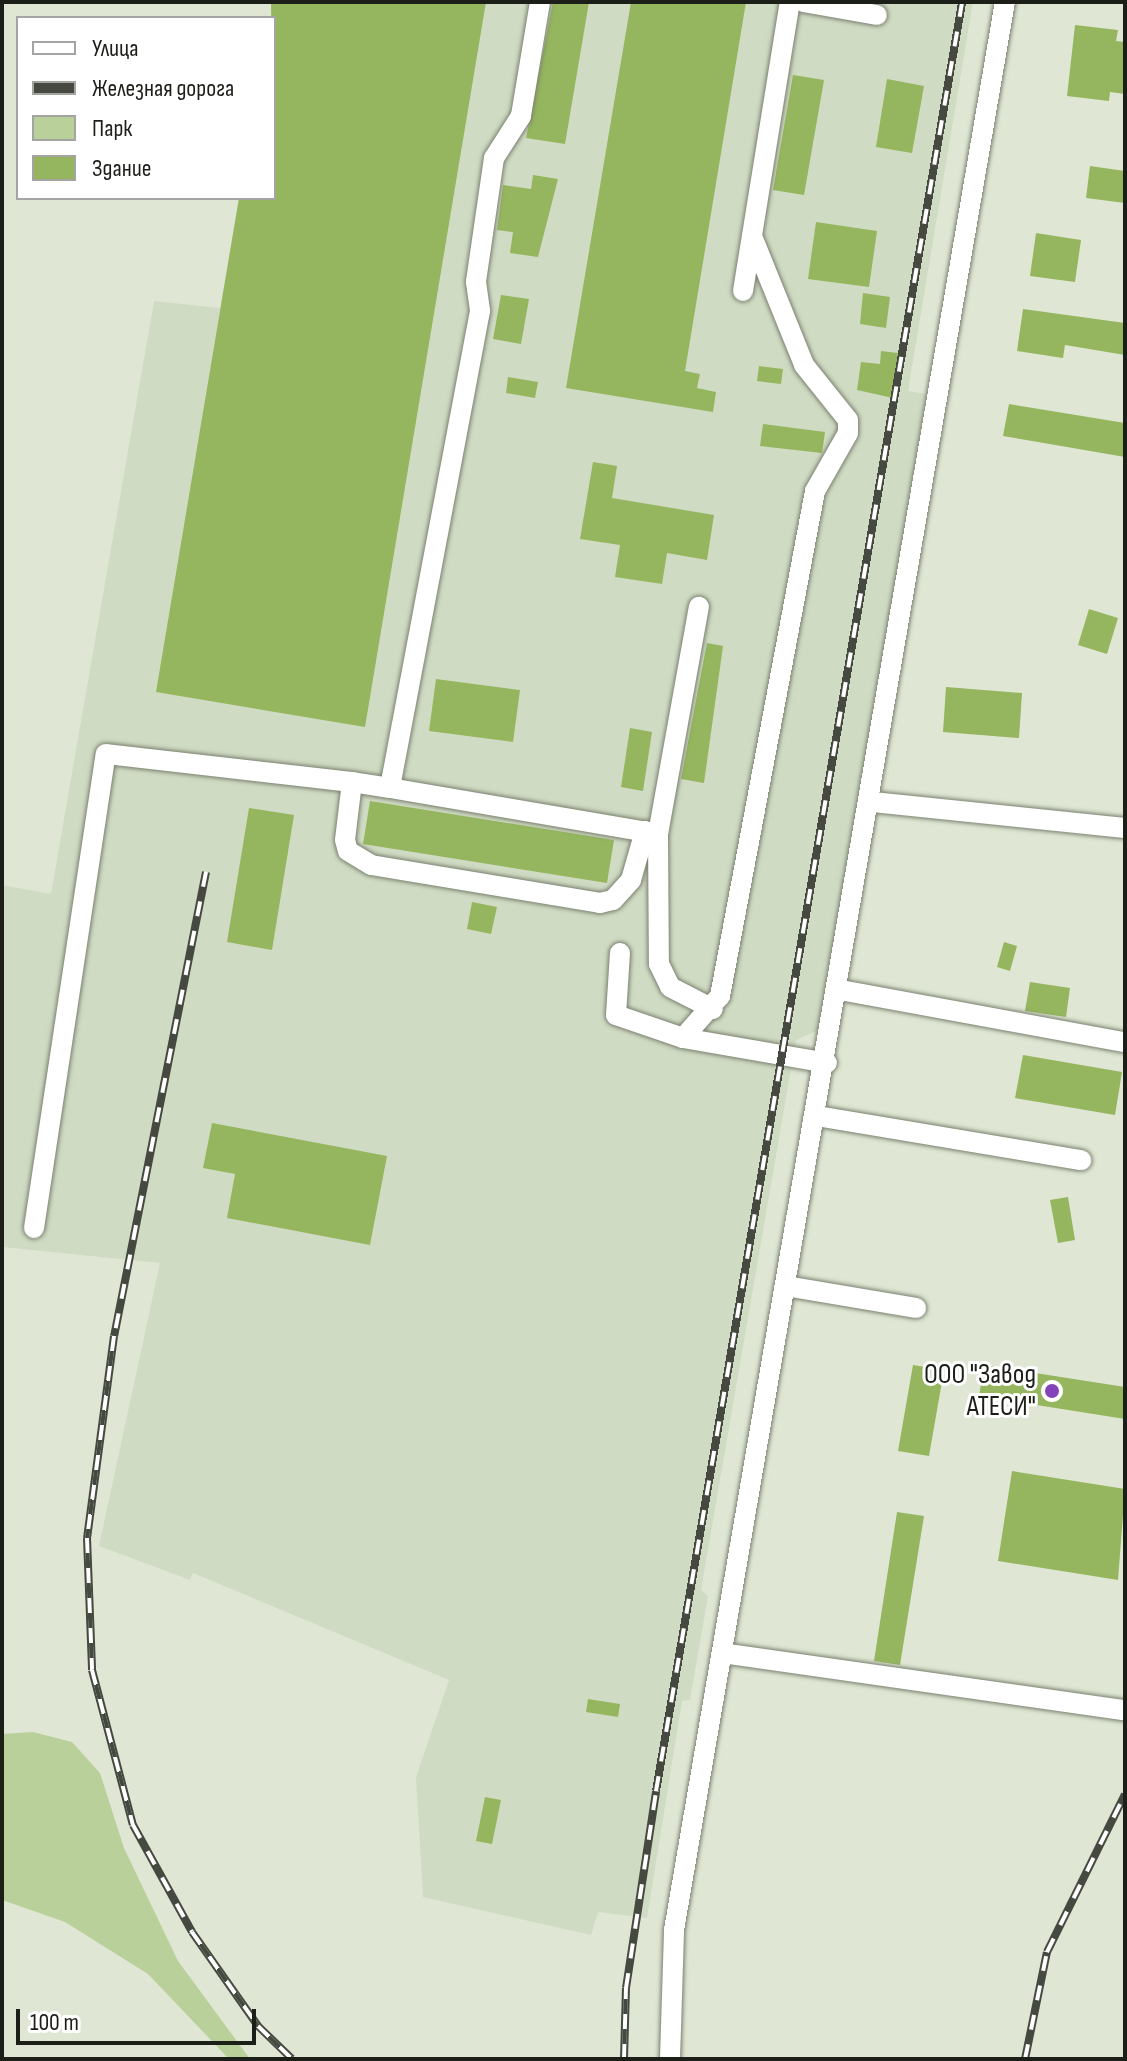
<!DOCTYPE html>
<meta charset="utf-8">
<style>
body{margin:0}
#map{position:relative;width:1127px;height:2061px;overflow:hidden;background:#dfe7d4;font-family:"Sofia Sans Condensed",sans-serif}
div>[style]{position:absolute}
[style*='--x']{left:calc(var(--x)*1px);top:calc(var(--y)*1px);width:calc(var(--w)*1px);rotate:calc(var(--a)*1deg)}
.built>*{inset:0;background:#d0dbc3}
.green>*{inset:0;background:#bad09a}
.building>*{inset:0;background:#95b65e}
.roads{filter:drop-shadow(0 0 2px #7a8170) drop-shadow(0 0 2px #7a8170)}
.minor>*{height:20px;margin:-10px;padding:0 10px;transform-origin:10px;border-radius:10px;background:#fff}
.rail>*{height:8px;margin-top:-4px;transform-origin:0;background:repeating-linear-gradient(90deg,#fff 0 15px,#454940 0 30px);box-sizing:border-box;border-block:2px solid #454940}
.dots>*{width:22px;height:22px;translate:-50% -50%;box-sizing:border-box;border:4px solid #fff;border-radius:50%}
span{translate:-50% -50%;white-space:nowrap;text-align:center;line-height:1.15;-webkit-text-stroke:6px #fff;paint-order:stroke}
.poi-label{font-size:28px;color:#1c1f18}
.right{translate:-100% -50%;text-align:right}
.frame{position:absolute;inset:0;border:4px solid #1c1f18;pointer-events:none}
.legend{position:absolute;left:16px;top:16px;width:260px;height:184px;box-sizing:border-box;background:#fff;border:2px solid #a4a5a3;margin:0;padding:10px 14px;list-style:none;font-size:24px;color:#1c1f18}
.legend li{display:flex;align-items:center;gap:16px;height:40px}
.legend b{width:40px;border:2px solid #a4a5a3}
.scale{position:absolute;left:16px;top:2009px;width:240px;height:36px;box-sizing:border-box;border:4px solid #1c1f18;border-top:0;padding-left:10px;font-size:24px;line-height:28px;white-space:nowrap;color:#1c1f18;-webkit-text-stroke:6px #fff;paint-order:stroke}
</style>
<div id="map">
<div class="built">
<i style="clip-path:polygon(271px 2px,973px 2px,908px 391px,927px 394px,819px 1030px,796px 1040px,701px 1590px,708px 1596px,690px 1700px,682px 1701px,647px 1918px,598px 1912px,591px 1935px,423px 1897px,416px 1777px,449px 1680px,193px 1573px,190px 1580px,99px 1546px,160px 1263px,2px 1247px,2px 885px,51px 894px,154px 301px,220px 308px,239px 198px,274px 198px)"></i>
</div>
<div class="green">
<i style="clip-path:polygon(33px 1732px,72px 1742px,100px 1773px,124px 1848px,178px 1961px,250px 2059px,229px 2059px,148px 1974px,65px 1922px,2px 1900px,2px 1734px)"></i>
</div>
<div class="building">
<i style="clip-path:polygon(271px 2px,486px 2px,365px 727px,156px 692px,239px 198px,274px 198px)"></i>
<i style="clip-path:polygon(553px 2px,589px 2px,565px 144px,526px 138px)"></i>
<i style="clip-path:polygon(631px 2px,746px 2px,685px 371px,700px 374px,697px 388px,716px 392px,713px 412px,566px 388px)"></i>
<i style="clip-path:polygon(1075px 25px,1118px 30px,1116px 41px,1125px 42px,1125px 94px,1110px 92px,1109px 101px,1067px 96px)"></i>
<i style="clip-path:polygon(793px 75px,824px 80px,804px 195px,773px 190px)"></i>
<i style="clip-path:polygon(887px 79px,924px 86px,912px 153px,876px 147px)"></i>
<i style="clip-path:polygon(1090px 166px,1125px 171px,1125px 203px,1086px 198px)"></i>
<i style="clip-path:polygon(533px 175px,558px 179px,538px 257px,510px 253px,513px 232px,497px 230px,503px 185px,531px 189px)"></i>
<i style="clip-path:polygon(816px 222px,877px 231px,869px 287px,808px 279px)"></i>
<i style="clip-path:polygon(1036px 233px,1081px 240px,1075px 282px,1030px 276px)"></i>
<i style="clip-path:polygon(863px 293px,890px 297px,886px 328px,860px 324px)"></i>
<i style="clip-path:polygon(501px 295px,529px 299px,521px 344px,493px 339px)"></i>
<i style="clip-path:polygon(1023px 309px,1125px 323px,1125px 355px,1065px 345px,1063px 358px,1017px 351px)"></i>
<i style="clip-path:polygon(881px 351px,898px 353px,893px 398px,857px 390px,861px 362px,880px 364px)"></i>
<i style="clip-path:polygon(759px 366px,783px 369px,781px 384px,757px 381px)"></i>
<i style="clip-path:polygon(508px 377px,538px 382px,535px 398px,506px 393px)"></i>
<i style="clip-path:polygon(1009px 404px,1125px 423px,1125px 457px,1003px 436px)"></i>
<i style="clip-path:polygon(763px 424px,825px 432px,822px 453px,760px 446px)"></i>
<i style="clip-path:polygon(593px 462px,617px 466px,612px 498px,714px 515px,707px 560px,667px 553px,662px 584px,615px 577px,620px 545px,580px 539px)"></i>
<i style="clip-path:polygon(1089px 609px,1118px 618px,1107px 654px,1078px 645px)"></i>
<i style="clip-path:polygon(707px 643px,723px 646px,704px 783px,681px 779px)"></i>
<i style="clip-path:polygon(436px 679px,520px 690px,513px 742px,429px 731px)"></i>
<i style="clip-path:polygon(946px 687px,1022px 693px,1019px 738px,943px 732px)"></i>
<i style="clip-path:polygon(630px 728px,652px 732px,643px 791px,621px 787px)"></i>
<i style="clip-path:polygon(370px 801px,614px 840px,607px 883px,363px 844px)"></i>
<i style="clip-path:polygon(249px 808px,294px 815px,272px 950px,227px 942px)"></i>
<i style="clip-path:polygon(472px 902px,497px 907px,491px 934px,467px 929px)"></i>
<i style="clip-path:polygon(1004px 942px,1017px 946px,1010px 971px,997px 967px)"></i>
<i style="clip-path:polygon(1030px 982px,1070px 988px,1066px 1017px,1025px 1011px)"></i>
<i style="clip-path:polygon(1023px 1055px,1122px 1072px,1115px 1115px,1015px 1098px)"></i>
<i style="clip-path:polygon(212px 1123px,387px 1156px,370px 1245px,227px 1218px,235px 1174px,203px 1168px)"></i>
<i style="clip-path:polygon(1068px 1197px,1075px 1240px,1058px 1243px,1050px 1200px)"></i>
<i style="clip-path:polygon(913px 1365px,944px 1370px,929px 1456px,898px 1451px)"></i>
<i style="clip-path:polygon(984px 1365px,1125px 1387px,1125px 1419px,979px 1396px)"></i>
<i style="clip-path:polygon(1012px 1471px,1125px 1489px,1118px 1580px,998px 1561px)"></i>
<i style="clip-path:polygon(897px 1512px,924px 1516px,900px 1665px,874px 1661px)"></i>
<i style="clip-path:polygon(588px 1699px,620px 1704px,618px 1717px,586px 1712px)"></i>
<i style="clip-path:polygon(485px 1797px,501px 1800px,492px 1844px,476px 1841px)"></i>
</div>
<div class="roads">
<div class="minor">
<i style="--x:540;--y:2;--w:116;--a:99.5"></i>
<i style="--x:521;--y:116;--w:50;--a:122.7"></i>
<i style="--x:494;--y:158;--w:125;--a:98.3"></i>
<i style="--x:476;--y:282;--w:29;--a:82"></i>
<i style="--x:480;--y:311;--w:485;--a:100.7"></i>
<i style="--x:390;--y:788;--w:272;--a:9.7"></i>
<i style="--x:658;--y:834;--w:231;--a:-79.8"></i>
<i style="--x:803;--y:2;--w:75;--a:10"></i>
<i style="--x:752;--y:236;--w:139;--a:68"></i>
<i style="--x:804;--y:365;--w:70;--a:51.3"></i>
<i style="--x:848;--y:420;--w:13;--a:90"></i>
<i style="--x:848;--y:433;--w:67;--a:119.6"></i>
<i style="--x:815;--y:491;--w:514;--a:100.65"></i>
<i style="--x:720;--y:996;--w:56;--a:131.4"></i>
<i style="--x:683;--y:1038;--w:146;--a:9.8"></i>
<i style="--x:743;--y:291;--w:293;--a:-80.8"></i>
<i style="--x:390;--y:788;--w:38;--a:-171"></i>
<i style="--x:352;--y:782;--w:58;--a:96.9"></i>
<i style="--x:345;--y:840;--w:11;--a:75"></i>
<i style="--x:348;--y:851;--w:27;--a:31"></i>
<i style="--x:371;--y:865;--w:232;--a:9.4"></i>
<i style="--x:600;--y:903;--w:13;--a:-13"></i>
<i style="--x:613;--y:900;--w:27;--a:-48"></i>
<i style="--x:631;--y:880;--w:51;--a:-74.1"></i>
<i style="--x:873;--y:802;--w:253;--a:5.9"></i>
<i style="--x:658;--y:834;--w:130;--a:89.6"></i>
<i style="--x:659;--y:964;--w:25;--a:64"></i>
<i style="--x:670;--y:987;--w:48;--a:27.1"></i>
<i style="--x:620;--y:953;--w:62;--a:93.7"></i>
<i style="--x:616;--y:1015;--w:71;--a:18.9"></i>
<i style="--x:840;--y:990;--w:289;--a:10.4"></i>
<i style="--x:817;--y:1116;--w:268;--a:9.5"></i>
<i style="--x:34;--y:1228;--w:479;--a:-81.4"></i>
<i style="--x:106;--y:754;--w:248;--a:6.5"></i>
<i style="--x:786;--y:1286;--w:132;--a:9.6"></i>
<i style="--x:722;--y:1653;--w:407;--a:8.1"></i>
<i style="--x:670;--y:2059;--w:129;--a:-88.2"></i>
<i style="--x:674;--y:1930;--w:1956;--a:-80.26"></i>
</div>
</div>
<div class="rail">
<i style="--x:206;--y:872;--w:473;--a:101.2"></i>
<i style="--x:114;--y:1336;--w:204;--a:97.6"></i>
<i style="--x:87;--y:1538;--w:132;--a:87.8"></i>
<i style="--x:92;--y:1670;--w:160;--a:75.2"></i>
<i style="--x:133;--y:1825;--w:122;--a:61.1"></i>
<i style="--x:192;--y:1932;--w:115;--a:54.9"></i>
<i style="--x:258;--y:2026;--w:47;--a:44.1"></i>
<i style="--x:624;--y:2059;--w:71;--a:-88.4"></i>
<i style="--x:626;--y:1988;--w:199;--a:-81.3"></i>
<i style="--x:656;--y:1791;--w:1815;--a:-80.29"></i>
<i style="--x:1025;--y:2059;--w:109;--a:-78.4"></i>
<i style="--x:1047;--y:1952;--w:176;--a:-63.7"></i>
</div>
<div class="dots">
<i style="left:1052px;top:1391px;background:#8344b9"></i>
</div>
<div class="poi-label">
<span class="right" style="left:1036px;top:1391px">ООО "Завод<br>АТЕСИ"</span>
</div>
<div class="frame"></div>
<ul class="legend">
<li><b style="height:10px;background:#fff"></b>Улица</li>
<li><b style="height:10px;background:#454940"></b>Железная дорога</li>
<li><b style="height:22px;background:#bad09a"></b>Парк</li>
<li><b style="height:22px;background:#95b65e"></b>Здание</li>
</ul>
<div class="scale">100 m</div>
</div>
